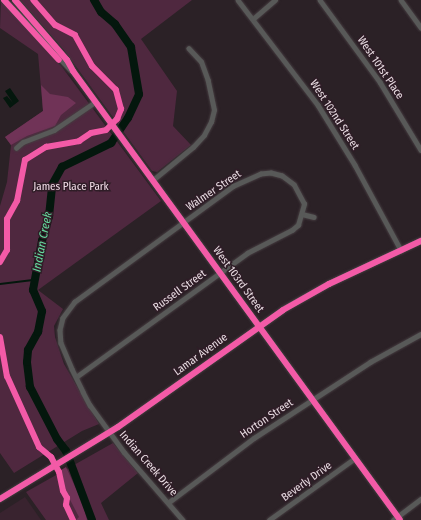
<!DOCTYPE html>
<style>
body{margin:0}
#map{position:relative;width:421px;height:520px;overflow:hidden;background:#2b2126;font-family:"Fira Sans Condensed",sans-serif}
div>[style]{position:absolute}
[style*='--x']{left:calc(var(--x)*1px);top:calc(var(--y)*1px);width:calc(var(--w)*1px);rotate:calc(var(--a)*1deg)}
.built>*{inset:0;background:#39232f}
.green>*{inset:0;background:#4f283f}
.forest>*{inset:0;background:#703357}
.water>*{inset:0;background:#04170d}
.stream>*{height:1.5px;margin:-0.75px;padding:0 0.75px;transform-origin:0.75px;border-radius:0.75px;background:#04170d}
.river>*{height:8px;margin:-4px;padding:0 4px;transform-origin:4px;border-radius:4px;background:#04170d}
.roads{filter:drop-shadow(0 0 1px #453c40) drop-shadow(0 0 1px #453c40)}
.minor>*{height:4.5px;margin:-2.25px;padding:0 2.25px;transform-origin:2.25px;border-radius:2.25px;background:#585958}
.tertiary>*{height:5.5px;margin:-2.75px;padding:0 2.75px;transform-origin:2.75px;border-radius:2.75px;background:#585958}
.secondary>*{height:6px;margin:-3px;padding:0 3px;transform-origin:3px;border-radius:3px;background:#5b5c5c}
.cycleway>*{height:6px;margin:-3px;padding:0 3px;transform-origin:3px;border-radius:3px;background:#f35aa7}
span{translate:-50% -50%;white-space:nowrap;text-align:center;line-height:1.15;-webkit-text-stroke:3px #2f1d27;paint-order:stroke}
.street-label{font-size:11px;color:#e9dde3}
.park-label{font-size:11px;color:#f1dce7}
.water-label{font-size:12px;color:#65da9e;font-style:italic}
</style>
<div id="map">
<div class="built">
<i style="clip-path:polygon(25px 497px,41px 520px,0 520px,0 513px)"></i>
</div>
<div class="green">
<i style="clip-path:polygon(1px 0,62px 67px,161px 201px,38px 290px,63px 309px,54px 326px,55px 337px,64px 364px,99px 424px,82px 431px,14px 473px,0 453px,0 206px,7px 182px,11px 145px,5px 137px,43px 111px,38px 54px,0 28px)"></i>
<i style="clip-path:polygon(20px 0,192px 0,141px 39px,177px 91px,173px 126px,191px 145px,157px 172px,152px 171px,64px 50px)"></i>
<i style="clip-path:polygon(113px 443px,138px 473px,101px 503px,109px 520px,46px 520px,26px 492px)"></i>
</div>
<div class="forest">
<i style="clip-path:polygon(41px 85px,50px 94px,68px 97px,76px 103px,61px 115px,55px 126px,27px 136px,11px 145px,5px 137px,43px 111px)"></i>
<i style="clip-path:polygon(66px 467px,83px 504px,87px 520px,76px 520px,79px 517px,65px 490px,61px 470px)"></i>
</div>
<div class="water">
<i style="clip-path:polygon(10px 88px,19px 101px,10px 108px,3px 98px,7px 96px,13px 103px,5px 91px)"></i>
</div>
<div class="stream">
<i style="--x:0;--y:284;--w:35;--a:-7"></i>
</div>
<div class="river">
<i style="--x:92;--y:520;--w:74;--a:-110.6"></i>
<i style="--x:66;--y:451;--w:15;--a:-127"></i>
<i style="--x:57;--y:439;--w:59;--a:-117.4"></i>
<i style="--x:30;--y:387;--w:25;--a:-97"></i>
<i style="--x:27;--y:362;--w:12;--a:-85"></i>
<i style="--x:28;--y:350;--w:21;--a:-61"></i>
<i style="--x:38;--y:332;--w:21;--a:-79"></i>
<i style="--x:42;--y:311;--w:23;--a:-113"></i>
<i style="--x:33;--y:290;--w:50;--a:-79.6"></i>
<i style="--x:42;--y:241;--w:26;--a:-74"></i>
<i style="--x:49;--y:216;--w:31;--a:-84"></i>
<i style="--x:52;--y:185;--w:21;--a:-61"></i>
<i style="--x:62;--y:167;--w:55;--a:-26.1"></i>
<i style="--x:111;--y:143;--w:30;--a:-56"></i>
<i style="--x:128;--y:118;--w:26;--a:-65"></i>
<i style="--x:139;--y:94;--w:48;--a:-99.7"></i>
<i style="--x:131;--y:47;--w:28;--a:-125"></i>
<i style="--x:115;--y:24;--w:18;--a:-139"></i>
<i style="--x:101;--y:12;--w:14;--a:-120"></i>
</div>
<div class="roads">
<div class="minor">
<i style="--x:238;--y:0;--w:132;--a:52.7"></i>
<i style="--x:318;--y:105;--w:70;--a:58.3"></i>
<i style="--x:355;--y:165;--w:97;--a:61.6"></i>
<i style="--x:320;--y:0;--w:102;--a:53.8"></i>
<i style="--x:380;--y:82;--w:79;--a:58.9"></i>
<i style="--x:401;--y:0;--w:34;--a:54"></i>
<i style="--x:253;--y:19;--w:29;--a:-41"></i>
<i style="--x:16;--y:148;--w:9;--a:-41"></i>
<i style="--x:23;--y:142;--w:33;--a:-21"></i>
<i style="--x:54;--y:130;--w:50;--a:-34.3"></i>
<i style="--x:153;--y:180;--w:52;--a:-39.5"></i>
<i style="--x:193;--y:147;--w:16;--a:-47"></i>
<i style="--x:204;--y:135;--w:15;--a:-62"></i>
<i style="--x:211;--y:122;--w:12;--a:-76"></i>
<i style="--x:214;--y:110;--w:30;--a:-102"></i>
<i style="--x:208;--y:81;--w:20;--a:-110"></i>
<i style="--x:201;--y:62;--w:18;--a:-133"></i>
<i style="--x:302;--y:214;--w:12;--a:14"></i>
<i style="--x:76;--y:377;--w:211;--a:-35.9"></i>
<i style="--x:247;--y:253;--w:51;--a:-27.1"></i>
<i style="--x:292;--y:230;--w:8;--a:-40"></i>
<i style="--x:298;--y:225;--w:22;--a:-74"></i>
<i style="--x:304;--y:204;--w:21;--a:-118"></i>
<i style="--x:294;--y:185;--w:15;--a:-143"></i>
<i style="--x:282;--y:176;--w:11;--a:-165"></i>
<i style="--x:271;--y:173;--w:10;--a:174"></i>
<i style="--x:261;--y:174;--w:30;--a:156"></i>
<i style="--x:234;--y:186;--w:197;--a:143.9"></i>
<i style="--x:75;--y:302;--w:20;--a:127"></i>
<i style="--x:63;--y:318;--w:12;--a:104"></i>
<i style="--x:60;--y:330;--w:13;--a:86"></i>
<i style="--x:61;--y:343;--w:28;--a:67"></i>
<i style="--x:72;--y:369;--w:25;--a:64"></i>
<i style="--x:83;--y:392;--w:15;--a:62"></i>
<i style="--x:90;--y:405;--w:58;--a:54.1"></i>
<i style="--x:124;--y:452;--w:90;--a:49.1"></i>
<i style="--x:169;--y:502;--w:106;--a:-37"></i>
<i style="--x:254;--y:438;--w:139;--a:-33.2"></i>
<i style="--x:370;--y:362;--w:58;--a:-28.8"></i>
<i style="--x:269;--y:520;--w:106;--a:-35.8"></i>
<i style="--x:393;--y:520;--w:35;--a:-37"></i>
</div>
<div class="tertiary">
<i style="--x:0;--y:499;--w:138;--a:-31.4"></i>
<i style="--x:118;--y:427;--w:202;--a:-35.3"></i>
<i style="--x:283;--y:310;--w:53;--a:-29.5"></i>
<i style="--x:329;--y:284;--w:102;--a:-25.1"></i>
</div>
<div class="secondary">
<i style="--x:4;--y:0;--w:98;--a:46.2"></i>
<i style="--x:15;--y:0;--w:79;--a:49.1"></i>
<i style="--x:67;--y:60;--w:13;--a:61"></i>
<i style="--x:73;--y:71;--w:555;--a:53.93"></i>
</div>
</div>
<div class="cycleway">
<i style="--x:4;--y:0;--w:81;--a:47.5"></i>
<i style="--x:15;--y:0;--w:79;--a:49.1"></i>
<i style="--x:67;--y:60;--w:13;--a:61"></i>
<i style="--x:73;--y:71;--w:555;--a:53.93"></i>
<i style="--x:0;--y:262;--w:14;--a:-60"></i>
<i style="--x:7;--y:250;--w:31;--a:-90"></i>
<i style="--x:7;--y:219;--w:21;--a:-61"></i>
<i style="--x:17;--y:201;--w:42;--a:-79"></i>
<i style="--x:25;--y:160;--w:25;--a:-32"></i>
<i style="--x:46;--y:147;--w:34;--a:-10"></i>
<i style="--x:79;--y:141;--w:14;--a:-34"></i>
<i style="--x:91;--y:133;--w:15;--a:-11"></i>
<i style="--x:106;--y:130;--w:16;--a:-45"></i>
<i style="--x:117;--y:119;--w:11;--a:-68"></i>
<i style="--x:121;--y:109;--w:20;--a:-105"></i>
<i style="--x:116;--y:90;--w:34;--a:-135"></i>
<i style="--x:92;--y:66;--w:35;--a:-119"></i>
<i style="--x:75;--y:35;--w:22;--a:-153"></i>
<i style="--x:55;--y:25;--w:33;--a:-131"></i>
<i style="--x:0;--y:337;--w:40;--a:80"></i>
<i style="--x:7;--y:376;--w:78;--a:65.7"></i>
<i style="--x:39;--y:447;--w:16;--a:40"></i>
<i style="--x:51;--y:457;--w:17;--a:62"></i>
<i style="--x:59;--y:472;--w:19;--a:78"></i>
<i style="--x:63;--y:491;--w:8;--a:60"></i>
<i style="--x:67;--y:498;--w:7;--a:98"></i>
<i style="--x:66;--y:505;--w:17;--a:65"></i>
<i style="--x:0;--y:499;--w:138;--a:-31.4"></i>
<i style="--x:118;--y:427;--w:202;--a:-35.3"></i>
<i style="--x:283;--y:310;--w:53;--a:-29.5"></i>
<i style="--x:329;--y:284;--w:102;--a:-25.1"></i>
</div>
<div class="street-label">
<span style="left:380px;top:68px;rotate:56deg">West 101st Place</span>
<span style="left:334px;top:115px;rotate:57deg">West 102nd Street</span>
<span style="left:214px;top:191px;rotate:-34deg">Walmer Street</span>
<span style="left:238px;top:280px;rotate:54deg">West 103rd Street</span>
<span style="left:180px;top:291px;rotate:-36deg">Russell Street</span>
<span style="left:201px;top:355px;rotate:-36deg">Lamar Avenue</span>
<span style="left:267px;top:419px;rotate:-34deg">Horton Street</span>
<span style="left:148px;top:464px;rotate:49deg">Indian Creek Drive</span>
<span style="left:307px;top:482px;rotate:-36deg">Beverly Drive</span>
</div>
<div class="park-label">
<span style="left:71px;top:187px">James Place Park</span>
</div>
<div class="water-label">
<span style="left:43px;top:242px;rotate:-79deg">Indian Creek</span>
</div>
</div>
